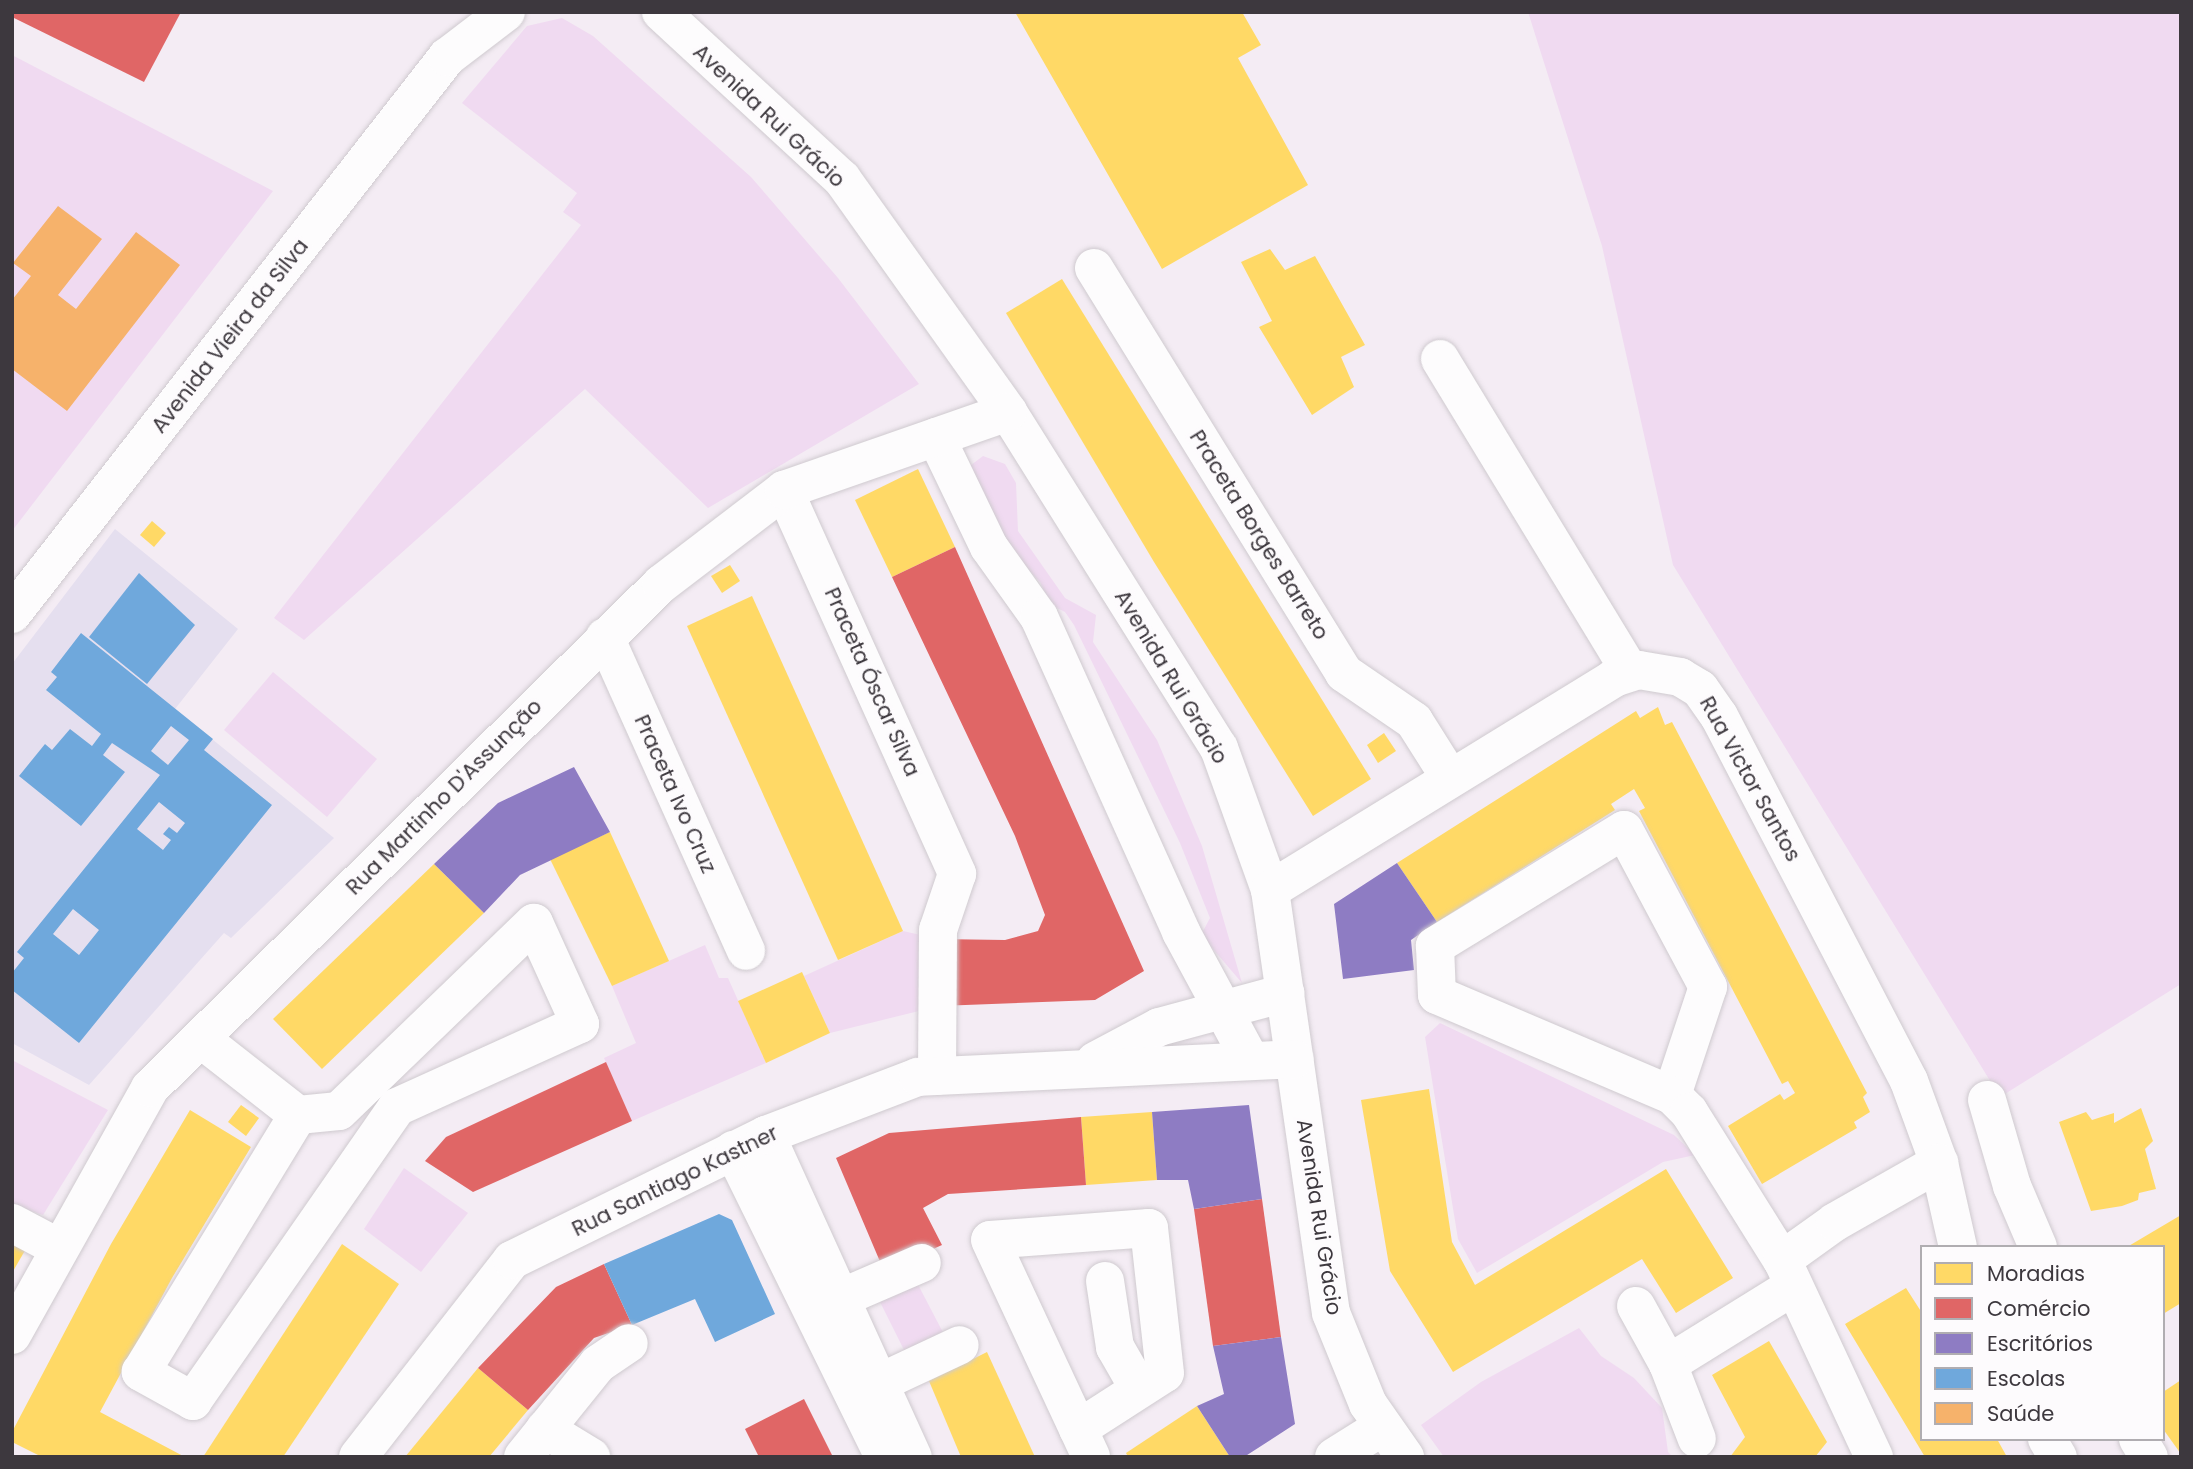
<!DOCTYPE html>
<meta charset="utf-8">
<style>
body{margin:0}
#map{position:relative;width:2193px;height:1469px;overflow:hidden;background:#f4ecf4;font-family:Poppins,sans-serif}
div>[style]{position:absolute}
[style*='--x']{left:calc(var(--x)*1px);top:calc(var(--y)*1px);width:calc(var(--w)*1px);rotate:calc(var(--a)*1deg)}
.education>*{inset:0;background:#e5dfef}
.green>*{inset:0;background:#f0daf1}
.homes>*{inset:0;background:#ffd966}
.shops>*{inset:0;background:#e06666}
.offices>*{inset:0;background:#8e7cc3}
.schools>*{inset:0;background:#6fa8dc}
.health>*{inset:0;background:#f6b26b}
.roads{filter:drop-shadow(0 0 2px #cfcacf) drop-shadow(0 0 2px #cfcacf)}
.minor>*{height:38px;margin:-19px;padding:0 19px;transform-origin:19px;border-radius:19px;background:#fdfcfd}
span{translate:-50% -50%;white-space:nowrap;text-align:center;line-height:1.15;-webkit-text-stroke:7px #fdfbfd;paint-order:stroke}
.street-label{font-size:21px;color:#3d383e}
.frame{position:absolute;inset:0;border:14px solid #3d383e;pointer-events:none}
.legend{position:absolute;left:1920px;top:1245px;width:245px;height:196px;box-sizing:border-box;background:#fdfbfd;border:2px solid #b0adb1;margin:0;padding:9px 12px;list-style:none;font-size:21px;color:#3d383e}
.legend li{display:flex;align-items:center;gap:14px;height:35px}
.legend b{width:35px;border:2px solid #b0adb1}
</style>
<div id="map">
<div class="education">
<i style="clip-path:polygon(115px 529px,238px 629px,175px 709px,334px 838px,231px 938px,224px 933px,89px 1085px,12px 1043px,12px 664px)"></i>
</div>
<div class="green">
<i style="clip-path:polygon(1528px 12px,2181px 12px,2181px 984px,2000px 1097px,1673px 565px,1602px 246px)"></i>
<i style="clip-path:polygon(562px 18px,593px 36px,751px 177px,838px 278px,919px 384px,708px 508px,585px 389px,304px 640px,274px 618px,581px 225px,563px 212px,577px 193px,462px 103px,527px 26px)"></i>
<i style="clip-path:polygon(12px 55px,273px 191px,12px 531px)"></i>
<i style="clip-path:polygon(983px 456px,1005px 464px,1016px 483px,1018px 531px,1065px 598px,1096px 615px,1093px 642px,1157px 740px,1202px 846px,1242px 983px,1201px 935px,1210px 918px,1180px 843px,1074px 625px,1065px 612px,1051px 605px,1040px 582px,1020px 561px,963px 471px)"></i>
<i style="clip-path:polygon(273px 672px,377px 759px,327px 817px,224px 730px)"></i>
<i style="clip-path:polygon(903px 931px,938px 939px,939px 1006px,830px 1033px,804px 976px)"></i>
<i style="clip-path:polygon(705px 945px,719px 978px,728px 978px,766px 1063px,632px 1121px,604px 1058px,636px 1043px,612px 986px)"></i>
<i style="clip-path:polygon(1440px 1023px,1674px 1135px,1695px 1155px,1663px 1162px,1477px 1273px,1458px 1239px,1425px 1037px)"></i>
<i style="clip-path:polygon(12px 1060px,108px 1110px,43px 1215px,12px 1204px)"></i>
<i style="clip-path:polygon(404px 1168px,468px 1213px,421px 1272px,364px 1229px)"></i>
<i style="clip-path:polygon(913px 1275px,948px 1342px,910px 1362px,875px 1292px)"></i>
<i style="clip-path:polygon(1579px 1328px,1601px 1356px,1634px 1378px,1662px 1408px,1668px 1452px,1673px 1457px,1444px 1457px,1421px 1425px,1481px 1382px)"></i>
</div>
<div class="homes">
<i style="clip-path:polygon(1015px 12px,1242px 12px,1261px 45px,1238px 58px,1308px 185px,1162px 269px)"></i>
<i style="clip-path:polygon(1270px 249px,1285px 270px,1315px 256px,1365px 345px,1341px 357px,1354px 387px,1312px 415px,1259px 327px,1272px 321px,1241px 262px)"></i>
<i style="clip-path:polygon(1062px 279px,1371px 779px,1313px 816px,1154px 562px,1006px 313px)"></i>
<i style="clip-path:polygon(918px 469px,955px 547px,892px 577px,855px 500px)"></i>
<i style="clip-path:polygon(152px 521px,166px 533px,154px 547px,140px 535px)"></i>
<i style="clip-path:polygon(730px 565px,740px 581px,722px 593px,711px 576px)"></i>
<i style="clip-path:polygon(752px 596px,903px 931px,838px 960px,687px 626px)"></i>
<i style="clip-path:polygon(1658px 707px,1665px 725px,1672px 722px,1867px 1093px,1863px 1097px,1870px 1112px,1854px 1122px,1857px 1128px,1762px 1184px,1728px 1126px,1780px 1094px,1784px 1100px,1795px 1093px,1788px 1081px,1782px 1084px,1639px 811px,1645px 808px,1634px 789px,1611px 804px,1615px 810px,1437px 922px,1397px 863px,1636px 711px,1640px 718px)"></i>
<i style="clip-path:polygon(1384px 733px,1396px 751px,1378px 763px,1367px 745px)"></i>
<i style="clip-path:polygon(610px 832px,669px 961px,612px 986px,550px 859px)"></i>
<i style="clip-path:polygon(434px 864px,484px 913px,322px 1069px,273px 1019px)"></i>
<i style="clip-path:polygon(802px 972px,830px 1033px,766px 1063px,738px 1001px)"></i>
<i style="clip-path:polygon(1429px 1089px,1452px 1242px,1475px 1285px,1666px 1169px,1733px 1278px,1676px 1313px,1642px 1259px,1453px 1372px,1390px 1271px,1361px 1100px)"></i>
<i style="clip-path:polygon(241px 1105px,259px 1118px,246px 1136px,228px 1122px)"></i>
<i style="clip-path:polygon(2141px 1108px,2153px 1141px,2145px 1149px,2156px 1189px,2139px 1193px,2138px 1200px,2122px 1206px,2091px 1211px,2059px 1122px,2086px 1112px,2092px 1120px,2114px 1113px,2114px 1123px)"></i>
<i style="clip-path:polygon(190px 1110px,251px 1147px,172px 1278px,100px 1412px,185px 1457px,42px 1457px,12px 1442px,12px 1432px,111px 1244px)"></i>
<i style="clip-path:polygon(1152px 1112px,1157px 1180px,1086px 1185px,1081px 1117px)"></i>
<i style="clip-path:polygon(2181px 1215px,2181px 1303px,2163px 1314px,2163px 1247px,2127px 1247px)"></i>
<i style="clip-path:polygon(12px 1239px,27px 1247px,12px 1273px)"></i>
<i style="clip-path:polygon(342px 1244px,399px 1284px,283px 1457px,203px 1457px)"></i>
<i style="clip-path:polygon(1906px 1288px,1922px 1313px,1922px 1439px,1997px 1439px,2007px 1457px,1925px 1457px,1845px 1324px)"></i>
<i style="clip-path:polygon(1769px 1341px,1827px 1442px,1815px 1457px,1730px 1457px,1745px 1437px,1712px 1375px)"></i>
<i style="clip-path:polygon(987px 1352px,1035px 1457px,961px 1457px,929px 1381px)"></i>
<i style="clip-path:polygon(478px 1368px,528px 1410px,489px 1457px,405px 1457px)"></i>
<i style="clip-path:polygon(2181px 1380px,2181px 1454px,2163px 1429px,2163px 1392px)"></i>
<i style="clip-path:polygon(1197px 1406px,1230px 1457px,1128px 1457px,1126px 1453px)"></i>
</div>
<div class="shops">
<i style="clip-path:polygon(12px 12px,181px 12px,144px 82px,12px 17px)"></i>
<i style="clip-path:polygon(955px 547px,1144px 971px,1095px 1000px,939px 1006px,938px 939px,1005px 940px,1038px 931px,1045px 915px,1015px 836px,892px 577px)"></i>
<i style="clip-path:polygon(606px 1062px,632px 1121px,473px 1192px,425px 1161px,446px 1137px)"></i>
<i style="clip-path:polygon(1081px 1117px,1086px 1185px,948px 1194px,923px 1208px,942px 1245px,884px 1271px,836px 1158px,889px 1133px)"></i>
<i style="clip-path:polygon(1262px 1199px,1281px 1337px,1213px 1346px,1194px 1209px)"></i>
<i style="clip-path:polygon(604px 1264px,632px 1325px,594px 1338px,528px 1410px,478px 1368px,556px 1287px)"></i>
<i style="clip-path:polygon(804px 1399px,833px 1457px,759px 1457px,745px 1429px)"></i>
</div>
<div class="offices">
<i style="clip-path:polygon(574px 767px,610px 832px,520px 875px,484px 913px,434px 864px,498px 803px)"></i>
<i style="clip-path:polygon(1397px 863px,1437px 922px,1411px 940px,1414px 970px,1343px 979px,1334px 904px)"></i>
<i style="clip-path:polygon(1249px 1105px,1262px 1199px,1194px 1209px,1188px 1180px,1157px 1180px,1152px 1112px)"></i>
<i style="clip-path:polygon(1281px 1337px,1295px 1424px,1244px 1457px,1230px 1457px,1197px 1406px,1224px 1394px,1213px 1346px)"></i>
</div>
<div class="schools">
<i style="clip-path:polygon(139px 573px,195px 625px,147px 684px,89px 637px)"></i>
<i style="clip-path:polygon(evenodd,81px 633px,213px 739px,204px 750px,272px 805px,79px 1043px,12px 990px,12px 973px,24px 958px,17px 952px,160px 775px,112px 743px,103px 755px,125px 772px,81px 826px,19px 776px,45px 744px,52px 750px,70px 729px,92px 746px,101px 734px,46px 690px,57px 677px,51px 672px,81px 633px,171px 726px,189px 740px,168px 765px,151px 751px,171px 726px,81px 633px,159px 802px,185px 823px,177px 833px,169px 827px,163px 834px,171px 840px,163px 850px,137px 829px,159px 802px,81px 633px,73px 909px,99px 930px,79px 955px,53px 934px,73px 909px)"></i>
<i style="clip-path:polygon(719px 1214px,732px 1220px,775px 1314px,715px 1342px,695px 1299px,632px 1325px,604px 1264px)"></i>
</div>
<div class="health">
<i style="clip-path:polygon(58px 206px,102px 239px,58px 295px,76px 309px,136px 232px,180px 265px,67px 411px,12px 369px,12px 300px,31px 276px,13px 263px)"></i>
</div>
<div class="roads">
<div class="minor">
<i style="--x:661;--y:12;--w:246;--a:42.7"></i>
<i style="--x:842;--y:179;--w:286;--a:54.5"></i>
<i style="--x:1008;--y:412;--w:397;--a:57.9"></i>
<i style="--x:1219;--y:748;--w:151;--a:70.2"></i>
<i style="--x:1270;--y:890;--w:427;--a:81.8"></i>
<i style="--x:1331;--y:1313;--w:98;--a:67.9"></i>
<i style="--x:1368;--y:1404;--w:65;--a:55.1"></i>
<i style="--x:1094;--y:268;--w:476;--a:58.3"></i>
<i style="--x:1344;--y:673;--w:85;--a:34.4"></i>
<i style="--x:1414;--y:721;--w:67;--a:57.7"></i>
<i style="--x:1440;--y:359;--w:366;--a:58.7"></i>
<i style="--x:936;--y:437;--w:122;--a:64.3"></i>
<i style="--x:989;--y:547;--w:86;--a:54.5"></i>
<i style="--x:1039;--y:617;--w:346;--a:65.7"></i>
<i style="--x:1181;--y:932;--w:143;--a:61.6"></i>
<i style="--x:784;--y:490;--w:421;--a:65.7"></i>
<i style="--x:957;--y:874;--w:59;--a:108.7"></i>
<i style="--x:938;--y:930;--w:146;--a:90.4"></i>
<i style="--x:12;--y:614;--w:707;--a:-52.01"></i>
<i style="--x:447;--y:57;--w:74;--a:-37.3"></i>
<i style="--x:605;--y:637;--w:344;--a:65.8"></i>
<i style="--x:1270;--y:890;--w:404;--a:-31.6"></i>
<i style="--x:1614;--y:678;--w:26;--a:-18"></i>
<i style="--x:1639;--y:670;--w:42;--a:9.7"></i>
<i style="--x:1680;--y:677;--w:23;--a:31"></i>
<i style="--x:1700;--y:689;--w:33;--a:55"></i>
<i style="--x:1719;--y:716;--w:411;--a:62.5"></i>
<i style="--x:1909;--y:1081;--w:87;--a:69.9"></i>
<i style="--x:1939;--y:1163;--w:86;--a:77.3"></i>
<i style="--x:201;--y:1039;--w:123;--a:38.1"></i>
<i style="--x:298;--y:1115;--w:41;--a:-5.6"></i>
<i style="--x:339;--y:1111;--w:271;--a:-44"></i>
<i style="--x:534;--y:923;--w:111;--a:65.5"></i>
<i style="--x:580;--y:1024;--w:201;--a:155.6"></i>
<i style="--x:397;--y:1107;--w:358;--a:124.8"></i>
<i style="--x:193;--y:1401;--w:60;--a:-150.9"></i>
<i style="--x:141;--y:1372;--w:301;--a:-58.6"></i>
<i style="--x:1095;--y:1061;--w:72;--a:-28"></i>
<i style="--x:1159;--y:1027;--w:131;--a:-15.1"></i>
<i style="--x:1672;--y:1095;--w:114;--a:-71.6"></i>
<i style="--x:1708;--y:987;--w:178;--a:-118.1"></i>
<i style="--x:1624;--y:830;--w:222;--a:148.5"></i>
<i style="--x:1435;--y:946;--w:49;--a:87.7"></i>
<i style="--x:1437;--y:995;--w:255;--a:23.1"></i>
<i style="--x:1672;--y:1095;--w:24;--a:45"></i>
<i style="--x:1689;--y:1112;--w:175;--a:57.9"></i>
<i style="--x:1987;--y:1100;--w:90;--a:73.8"></i>
<i style="--x:2012;--y:1186;--w:66;--a:66.9"></i>
<i style="--x:766;--y:1135;--w:354;--a:65.5"></i>
<i style="--x:733;--y:1150;--w:342;--a:63.8"></i>
<i style="--x:12;--y:1223;--w:53;--a:28"></i>
<i style="--x:1105;--y:1281;--w:67;--a:81.4"></i>
<i style="--x:1115;--y:1347;--w:48;--a:60.3"></i>
<i style="--x:841;--y:1298;--w:88;--a:-23.4"></i>
<i style="--x:1636;--y:1306;--w:66;--a:61.1"></i>
<i style="--x:1668;--y:1364;--w:148;--a:-31.8"></i>
<i style="--x:12;--y:1335;--w:283;--a:-60.8"></i>
<i style="--x:150;--y:1088;--w:718;--a:-44.6"></i>
<i style="--x:661;--y:584;--w:155;--a:-37.4"></i>
<i style="--x:784;--y:490;--w:237;--a:-19.2"></i>
<i style="--x:1668;--y:1364;--w:80;--a:68.9"></i>
<i style="--x:879;--y:1383;--w:89;--a:-25.1"></i>
<i style="--x:545;--y:1429;--w:54;--a:31.3"></i>
<i style="--x:1078;--y:1429;--w:103;--a:-32.8"></i>
<i style="--x:1165;--y:1373;--w:146;--a:-96.3"></i>
<i style="--x:1149;--y:1228;--w:159;--a:175.7"></i>
<i style="--x:990;--y:1240;--w:239;--a:65"></i>
<i style="--x:2047;--y:1439;--w:21;--a:59"></i>
<i style="--x:2138;--y:1439;--w:21;--a:59"></i>
<i style="--x:358;--y:1457;--w:250;--a:-52"></i>
<i style="--x:512;--y:1260;--w:283;--a:-26.2"></i>
<i style="--x:766;--y:1135;--w:163;--a:-20.9"></i>
<i style="--x:918;--y:1077;--w:377;--a:-2.7"></i>
<i style="--x:523;--y:1457;--w:119;--a:-51.1"></i>
<i style="--x:598;--y:1364;--w:37;--a:-34"></i>
<i style="--x:1334;--y:1457;--w:57;--a:-32"></i>
<i style="--x:1874;--y:1457;--w:217;--a:-115"></i>
<i style="--x:1782;--y:1260;--w:65;--a:-35.6"></i>
<i style="--x:1835;--y:1222;--w:120;--a:-29.6"></i>
</div>
</div>
<div class="street-label">
<span style="left:769px;top:116px;rotate:43deg">Avenida Rui Grácio</span>
<span style="left:230px;top:336px;rotate:-52deg">Avenida Vieira da Silva</span>
<span style="left:1259px;top:535px;rotate:58deg">Praceta Borges Barreto</span>
<span style="left:1171px;top:677px;rotate:59deg">Avenida Rui Grácio</span>
<span style="left:872px;top:682px;rotate:66deg">Praceta Óscar Silva</span>
<span style="left:1750px;top:779px;rotate:61deg">Rua Victor Santos</span>
<span style="left:675px;top:794px;rotate:66deg">Praceta Ivo Cruz</span>
<span style="left:444px;top:797px;rotate:-45deg">Rua Martinho D'Assunção</span>
<span style="left:675px;top:1181px;rotate:-26deg">Rua Santiago Kastner</span>
<span style="left:1319px;top:1217px;rotate:81deg">Avenida Rui Grácio</span>
</div>
<div class="frame"></div>
<ul class="legend">
<li><b style="height:19px;background:#ffd966"></b>Moradias</li>
<li><b style="height:19px;background:#e06666"></b>Comércio</li>
<li><b style="height:19px;background:#8e7cc3"></b>Escritórios</li>
<li><b style="height:19px;background:#6fa8dc"></b>Escolas</li>
<li><b style="height:19px;background:#f6b26b"></b>Saúde</li>
</ul>
</div>
